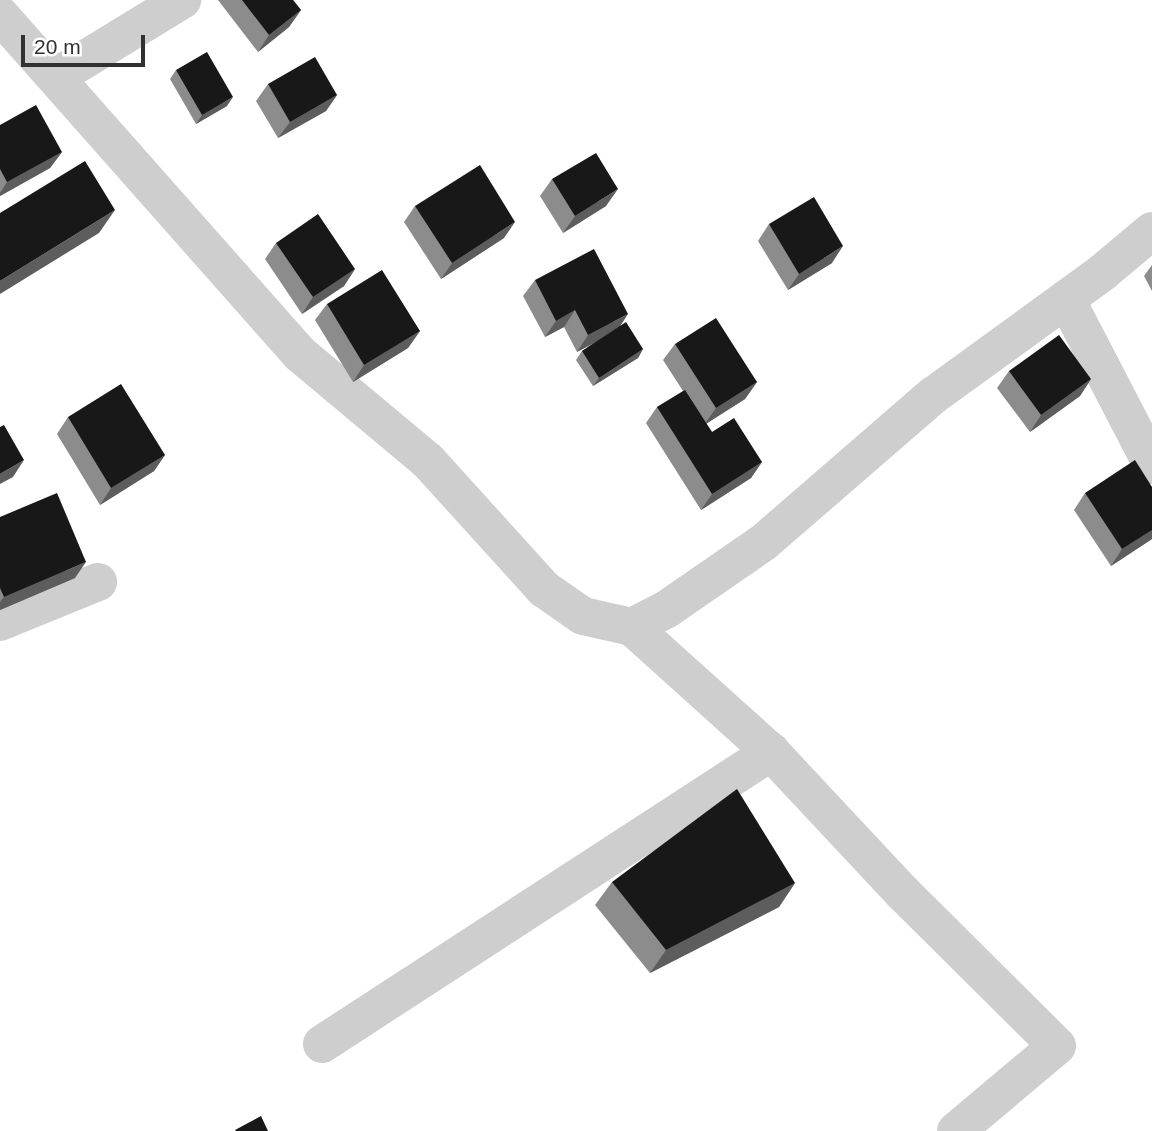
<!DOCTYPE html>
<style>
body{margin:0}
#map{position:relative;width:1152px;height:1131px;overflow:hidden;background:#fff;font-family:Helvetica,sans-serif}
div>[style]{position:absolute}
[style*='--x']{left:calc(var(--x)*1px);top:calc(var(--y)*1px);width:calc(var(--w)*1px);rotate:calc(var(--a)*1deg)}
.street>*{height:38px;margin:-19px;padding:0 19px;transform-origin:19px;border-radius:19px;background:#cecece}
.wall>*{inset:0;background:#8c8c8c}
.shaded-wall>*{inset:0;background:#5d5d5d}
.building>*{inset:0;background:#181818}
span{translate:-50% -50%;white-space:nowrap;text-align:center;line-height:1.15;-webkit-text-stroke:7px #fff;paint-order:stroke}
.scale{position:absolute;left:21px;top:35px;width:124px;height:32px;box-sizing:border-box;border:4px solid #313131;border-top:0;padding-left:9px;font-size:21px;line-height:24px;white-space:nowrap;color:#313131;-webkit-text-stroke:5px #fff;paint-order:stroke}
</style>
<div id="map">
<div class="street">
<i style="--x:0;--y:15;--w:453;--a:48.5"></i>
<i style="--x:300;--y:354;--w:167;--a:39.9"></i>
<i style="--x:428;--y:461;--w:173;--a:47.8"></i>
<i style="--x:544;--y:589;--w:47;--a:34.7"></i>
<i style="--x:583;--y:616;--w:50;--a:12.7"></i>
<i style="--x:632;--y:627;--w:39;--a:-27"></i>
<i style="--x:667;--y:609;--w:118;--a:-34.6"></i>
<i style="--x:764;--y:542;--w:225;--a:-40.9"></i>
<i style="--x:934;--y:395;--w:209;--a:-36"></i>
<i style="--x:1103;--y:272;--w:64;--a:-39.9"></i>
<i style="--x:56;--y:77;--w:148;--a:-31.4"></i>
<i style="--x:1066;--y:299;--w:187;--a:62.6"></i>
<i style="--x:0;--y:622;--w:106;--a:-22.2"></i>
<i style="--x:632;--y:627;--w:187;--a:42"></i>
<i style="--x:771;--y:752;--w:192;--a:46.9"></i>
<i style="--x:902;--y:892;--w:218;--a:44.8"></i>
<i style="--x:1057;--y:1046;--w:132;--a:139.9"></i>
<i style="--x:322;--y:1044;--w:536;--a:-33.04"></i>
</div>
<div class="wall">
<i style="clip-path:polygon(218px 0,293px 0,301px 10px,289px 27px,258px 52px)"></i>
<i style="clip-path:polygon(176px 70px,227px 106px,196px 124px,170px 79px)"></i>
<i style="clip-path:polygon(268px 84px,337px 95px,326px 111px,278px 138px,256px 101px)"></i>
<i style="clip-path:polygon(0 125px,62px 152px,50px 168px,0 196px)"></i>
<i style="clip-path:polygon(552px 179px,606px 206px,563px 233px,540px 196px)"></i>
<i style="clip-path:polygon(415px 206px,504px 238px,441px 279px,404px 222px)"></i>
<i style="clip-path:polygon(769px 224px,832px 263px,788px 290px,758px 241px)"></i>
<i style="clip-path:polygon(276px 243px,355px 269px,344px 286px,302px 314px,265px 259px)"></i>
<i style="clip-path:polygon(1152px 265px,1152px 291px,1144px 276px)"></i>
<i style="clip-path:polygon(535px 280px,620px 326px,643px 349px,638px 358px,593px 386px,576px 360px,582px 351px,595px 342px,577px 352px,564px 327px,545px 337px,523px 296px)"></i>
<i style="clip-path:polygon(327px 304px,420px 331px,408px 348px,353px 382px,315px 320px)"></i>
<i style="clip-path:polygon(675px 344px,757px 382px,745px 399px,706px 424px,712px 432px,762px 462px,751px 478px,701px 510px,646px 423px,657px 407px,683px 391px,663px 360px)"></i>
<i style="clip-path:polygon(1009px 371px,1091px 379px,1080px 396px,1030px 432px,997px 388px)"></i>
<i style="clip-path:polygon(68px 417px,165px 455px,154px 471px,100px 505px,57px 434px)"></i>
<i style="clip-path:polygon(1152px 487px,1152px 539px,1111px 566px,1074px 510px,1085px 493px)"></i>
<i style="clip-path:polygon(0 517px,75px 578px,0 610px)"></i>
<i style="clip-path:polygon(612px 882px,795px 883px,779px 907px,650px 973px,595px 905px)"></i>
</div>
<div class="shaded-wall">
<i style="clip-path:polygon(301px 10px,289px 27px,258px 52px,269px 35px)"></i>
<i style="clip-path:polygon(337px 95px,326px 111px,278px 138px,290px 122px)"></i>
<i style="clip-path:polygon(233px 97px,227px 106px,196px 124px,202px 115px)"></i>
<i style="clip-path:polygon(62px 152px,50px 168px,0 196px,0 193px,7px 182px)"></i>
<i style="clip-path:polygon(618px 189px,606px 206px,563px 233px,575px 216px)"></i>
<i style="clip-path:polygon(115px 210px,99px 233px,0 294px,0 281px)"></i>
<i style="clip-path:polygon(515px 222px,504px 238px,441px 279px,452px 263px)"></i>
<i style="clip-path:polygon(843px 246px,832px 263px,788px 290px,799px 274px)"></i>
<i style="clip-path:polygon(355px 269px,344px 286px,302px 314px,313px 297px)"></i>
<i style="clip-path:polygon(575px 310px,564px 327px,545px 337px,556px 321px)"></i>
<i style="clip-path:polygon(628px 314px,617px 331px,577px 352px,588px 335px)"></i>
<i style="clip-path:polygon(420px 331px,408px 348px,353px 382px,364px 365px)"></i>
<i style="clip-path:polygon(643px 349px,638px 358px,593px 386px,599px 378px)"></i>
<i style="clip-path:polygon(1091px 379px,1080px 396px,1030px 432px,1041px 415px)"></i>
<i style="clip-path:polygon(757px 382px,745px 399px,704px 425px,716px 408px)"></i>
<i style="clip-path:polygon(165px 455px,154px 471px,100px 505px,111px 488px)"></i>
<i style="clip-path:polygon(24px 460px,13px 477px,0 484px,0 474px)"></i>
<i style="clip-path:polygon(762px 462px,751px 478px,701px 510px,712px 494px)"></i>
<i style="clip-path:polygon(1152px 530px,1152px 539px,1111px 566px,1122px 549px)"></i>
<i style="clip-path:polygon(86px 562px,75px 578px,0 610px,0 602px,4px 597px)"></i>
<i style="clip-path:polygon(795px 883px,779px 907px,650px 973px,666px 950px)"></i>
</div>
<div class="building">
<i style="clip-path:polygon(242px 0,293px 0,301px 10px,269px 35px)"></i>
<i style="clip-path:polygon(207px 52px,233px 97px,202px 115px,176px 70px)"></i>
<i style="clip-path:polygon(315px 57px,337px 95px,290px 122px,268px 84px)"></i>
<i style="clip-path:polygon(36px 105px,62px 152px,7px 182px,0 169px,0 125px)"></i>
<i style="clip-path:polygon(596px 153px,618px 189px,575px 216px,552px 179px)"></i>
<i style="clip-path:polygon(85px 161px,115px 210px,0 281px,0 213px)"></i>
<i style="clip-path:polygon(480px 165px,515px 222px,452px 263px,415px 206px)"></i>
<i style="clip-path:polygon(814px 197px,843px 246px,799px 274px,769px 224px)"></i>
<i style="clip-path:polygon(318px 214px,355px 269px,313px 297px,276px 243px)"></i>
<i style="clip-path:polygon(594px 249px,628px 314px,588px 335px,575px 310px,556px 321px,535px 280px)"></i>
<i style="clip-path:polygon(382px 270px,420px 331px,364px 365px,327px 304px)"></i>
<i style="clip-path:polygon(716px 318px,757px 382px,716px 408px,675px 344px)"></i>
<i style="clip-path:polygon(626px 322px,643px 349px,599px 378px,582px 351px)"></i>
<i style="clip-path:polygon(1059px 335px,1091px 379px,1041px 415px,1009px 371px)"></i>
<i style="clip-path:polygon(121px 384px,165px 455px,111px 488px,68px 417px)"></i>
<i style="clip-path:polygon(685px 390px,712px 432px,734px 418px,762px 462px,712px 494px,657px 407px)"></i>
<i style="clip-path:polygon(4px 425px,24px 460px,0 474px,0 427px)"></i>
<i style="clip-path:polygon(1135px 460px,1152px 487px,1152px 530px,1122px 549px,1085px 493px)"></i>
<i style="clip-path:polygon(57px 493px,86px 562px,4px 597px,0 588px,0 517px)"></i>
<i style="clip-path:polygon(737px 789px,795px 883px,666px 950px,612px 882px)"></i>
<i style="clip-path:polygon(261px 1116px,268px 1131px,236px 1131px,235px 1130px)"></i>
</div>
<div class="scale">20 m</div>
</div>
